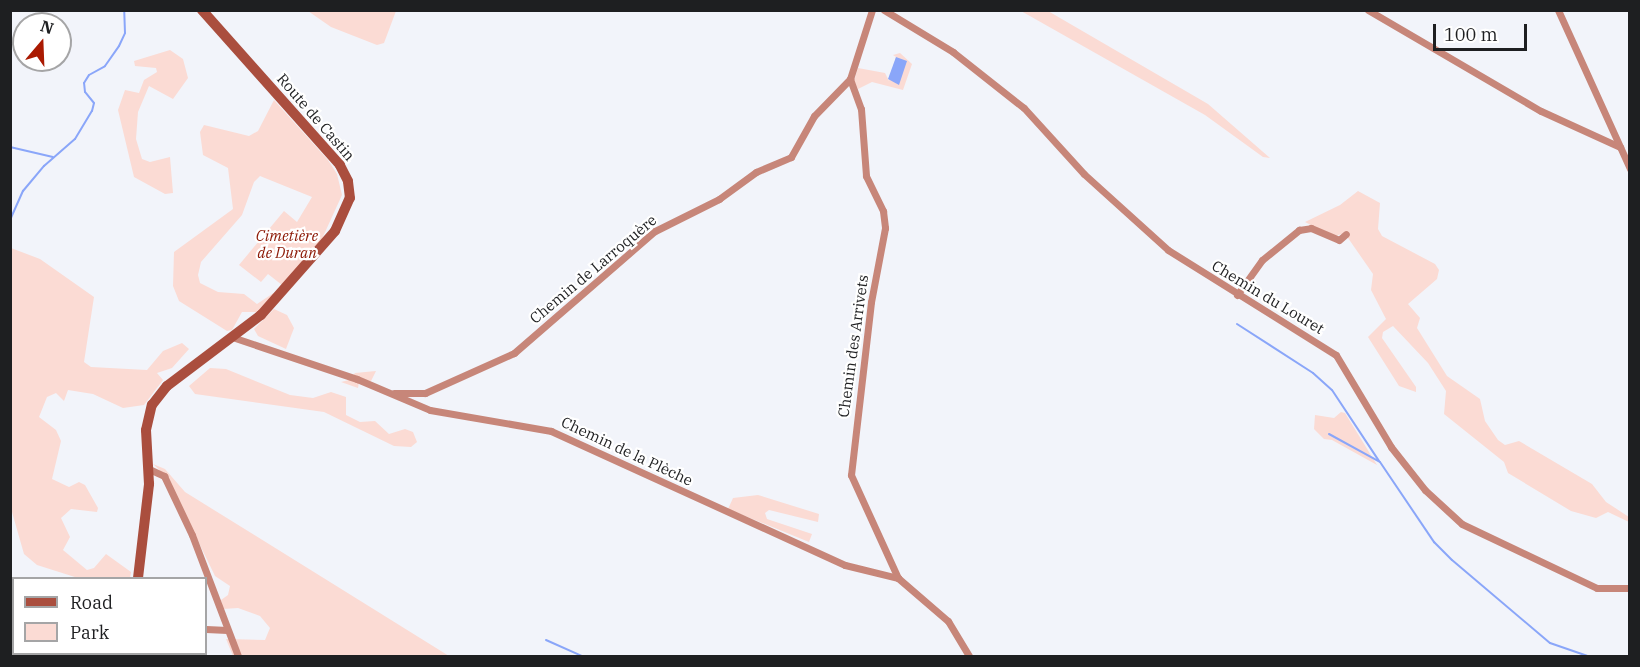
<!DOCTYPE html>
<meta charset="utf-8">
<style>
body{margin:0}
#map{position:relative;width:1640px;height:667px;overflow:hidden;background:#f2f4fa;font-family:"IBM Plex Serif",serif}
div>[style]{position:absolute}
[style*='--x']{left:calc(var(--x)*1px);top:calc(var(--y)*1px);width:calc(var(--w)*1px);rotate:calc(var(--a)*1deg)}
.green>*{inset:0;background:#fbdbd4}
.water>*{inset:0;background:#8aa6f9}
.stream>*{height:2px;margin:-1px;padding:0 1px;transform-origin:1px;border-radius:1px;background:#8aa6f9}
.street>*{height:7px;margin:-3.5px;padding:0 3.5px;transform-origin:3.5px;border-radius:3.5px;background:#c78679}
.secondary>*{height:10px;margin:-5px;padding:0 5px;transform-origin:5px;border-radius:5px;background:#aa4e3e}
span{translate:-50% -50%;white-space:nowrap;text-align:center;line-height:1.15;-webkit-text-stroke:4.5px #fff;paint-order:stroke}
.street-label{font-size:15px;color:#1e1f21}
.park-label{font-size:15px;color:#8c1704;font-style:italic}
.frame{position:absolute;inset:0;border:12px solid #1e1f21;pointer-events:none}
.legend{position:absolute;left:12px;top:577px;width:195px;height:78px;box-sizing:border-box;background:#fff;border:2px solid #a5a5a6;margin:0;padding:8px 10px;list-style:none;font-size:18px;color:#1e1f21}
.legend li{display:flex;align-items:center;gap:12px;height:30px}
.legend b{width:30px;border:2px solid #a5a5a6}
.north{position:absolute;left:12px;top:12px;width:60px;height:60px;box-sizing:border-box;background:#fff;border:2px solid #a5a5a6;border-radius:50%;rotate:19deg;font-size:16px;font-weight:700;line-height:24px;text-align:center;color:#1e1f21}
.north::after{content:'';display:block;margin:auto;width:21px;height:27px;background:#aa1a02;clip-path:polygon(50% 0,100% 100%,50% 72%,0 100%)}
.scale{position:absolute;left:1433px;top:24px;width:94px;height:27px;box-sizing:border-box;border:3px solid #1e1f21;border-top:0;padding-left:8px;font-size:18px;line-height:21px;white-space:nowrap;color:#1e1f21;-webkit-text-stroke:4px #fff;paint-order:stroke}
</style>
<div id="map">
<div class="green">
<i style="clip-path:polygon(308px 11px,396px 11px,384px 43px,377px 45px,331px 27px)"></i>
<i style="clip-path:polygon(1021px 11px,1048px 11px,1208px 104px,1270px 158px,1263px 157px,1205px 115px)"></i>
<i style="clip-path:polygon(170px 50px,183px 59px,188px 78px,173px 99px,149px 86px,138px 112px,136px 139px,142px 159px,150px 162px,170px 157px,173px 193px,165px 194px,134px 177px,118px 110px,125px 90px,139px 93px,144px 80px,157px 72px,156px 68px,135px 66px,134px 61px)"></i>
<i style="clip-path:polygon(900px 53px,912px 64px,903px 90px,872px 82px,858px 89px,854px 81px,858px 68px,885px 73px,889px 81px,896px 57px,893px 55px)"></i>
<i style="clip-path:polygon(274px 100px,328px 160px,337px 174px,342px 195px,321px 241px,282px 285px,268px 274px,261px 282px,239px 265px,284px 211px,297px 222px,312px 197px,260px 176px,254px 182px,242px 215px,201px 262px,198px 275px,200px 283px,218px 292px,244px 294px,257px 304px,275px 292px,259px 312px,242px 312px,232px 330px,227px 331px,179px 301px,173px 286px,174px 252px,233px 209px,228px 168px,203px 155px,200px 132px,204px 125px,249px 136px,258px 131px)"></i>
<i style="clip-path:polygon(1358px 191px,1380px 203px,1378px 229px,1382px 236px,1435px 264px,1439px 270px,1437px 279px,1408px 304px,1420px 318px,1417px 328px,1447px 376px,1480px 399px,1485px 421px,1498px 440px,1505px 445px,1519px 441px,1592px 484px,1606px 502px,1629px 517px,1629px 522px,1608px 512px,1596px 518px,1571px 511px,1508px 473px,1504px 462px,1444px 414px,1446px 391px,1428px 363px,1393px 326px,1383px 332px,1382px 338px,1416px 387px,1416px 392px,1399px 386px,1368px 337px,1386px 319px,1371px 290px,1373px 274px,1348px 238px,1341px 234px,1334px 237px,1305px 222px,1340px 205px)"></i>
<i style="clip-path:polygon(11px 248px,40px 259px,94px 297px,84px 362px,91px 367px,147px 370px,163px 351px,182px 343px,189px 349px,172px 368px,157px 373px,163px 380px,144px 405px,123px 408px,93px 394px,68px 390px,64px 401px,56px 393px,47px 397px,39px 417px,56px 430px,61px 441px,52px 479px,69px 487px,79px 482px,85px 485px,98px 508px,97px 512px,71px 509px,61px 518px,70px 537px,63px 550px,87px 570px,94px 568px,106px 554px,131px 572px,130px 578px,78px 578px,37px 565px,24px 554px,10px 505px)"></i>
<i style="clip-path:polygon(274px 309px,287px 315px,294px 328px,286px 349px,258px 336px,254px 329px)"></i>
<i style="clip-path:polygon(210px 368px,226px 369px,290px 395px,313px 398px,331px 392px,346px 397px,346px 415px,360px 422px,375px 421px,389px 434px,405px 429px,413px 432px,417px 442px,411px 447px,394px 446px,324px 412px,195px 394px,189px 386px)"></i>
<i style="clip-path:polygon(376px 371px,371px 381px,359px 382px,358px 388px,341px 382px,349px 380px,355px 373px)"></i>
<i style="clip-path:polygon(1341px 412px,1345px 413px,1377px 465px,1332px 440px,1324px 439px,1314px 429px,1315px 415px,1334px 418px)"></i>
<i style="clip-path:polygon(153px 464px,165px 469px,185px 492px,449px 656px,233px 656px,226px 639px,265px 640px,270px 628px,260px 616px,238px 608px,223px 609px,221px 600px,228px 595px,230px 586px,215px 576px,167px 477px)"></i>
<i style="clip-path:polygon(758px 495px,819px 514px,818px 522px,769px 510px,765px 513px,767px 519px,812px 534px,809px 542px,728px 509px,733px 498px)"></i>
<i style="clip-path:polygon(13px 603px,14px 654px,36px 656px,11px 656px)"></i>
</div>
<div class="water">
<i style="clip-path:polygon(896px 57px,907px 61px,899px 85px,888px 79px)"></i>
</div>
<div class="stream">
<i style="--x:10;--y:147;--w:44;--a:13.1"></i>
<i style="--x:10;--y:220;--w:32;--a:-66"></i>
<i style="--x:23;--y:191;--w:33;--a:-50"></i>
<i style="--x:44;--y:166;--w:41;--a:-41.1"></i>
<i style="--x:75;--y:139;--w:33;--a:-59"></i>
<i style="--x:92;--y:111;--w:8;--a:-76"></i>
<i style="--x:94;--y:103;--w:14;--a:-129"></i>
<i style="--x:85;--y:92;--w:9;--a:-96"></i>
<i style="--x:84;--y:83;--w:9;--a:-58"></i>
<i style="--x:89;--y:75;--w:18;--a:-29"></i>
<i style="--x:105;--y:66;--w:24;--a:-55"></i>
<i style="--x:119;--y:46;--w:14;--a:-65"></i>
<i style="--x:125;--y:33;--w:23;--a:-92"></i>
<i style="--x:1237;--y:324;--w:90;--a:32.8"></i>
<i style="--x:1313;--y:373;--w:25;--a:42"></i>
<i style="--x:1332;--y:390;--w:85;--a:56.5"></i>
<i style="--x:1329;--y:434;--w:58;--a:28.8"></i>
<i style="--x:1380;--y:462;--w:97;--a:56"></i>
<i style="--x:1434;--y:542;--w:25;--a:45"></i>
<i style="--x:1452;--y:560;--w:128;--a:40.3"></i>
<i style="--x:1550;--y:643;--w:39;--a:19"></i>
<i style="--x:546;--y:640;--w:39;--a:24"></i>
</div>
<div class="street">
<i style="--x:872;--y:10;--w:72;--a:107.7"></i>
<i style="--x:850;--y:79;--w:32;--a:70"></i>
<i style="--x:861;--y:109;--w:67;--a:85.7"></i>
<i style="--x:866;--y:176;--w:39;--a:64"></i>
<i style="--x:883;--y:211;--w:17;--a:83"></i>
<i style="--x:885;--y:228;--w:75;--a:100.7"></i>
<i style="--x:871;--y:302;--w:174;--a:96.6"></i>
<i style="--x:851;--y:475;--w:113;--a:65.5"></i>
<i style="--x:898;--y:578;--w:66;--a:40.7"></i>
<i style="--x:948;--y:621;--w:41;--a:59"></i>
<i style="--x:884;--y:10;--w:81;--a:31.3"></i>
<i style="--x:953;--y:52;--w:90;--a:38.3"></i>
<i style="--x:1024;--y:108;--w:89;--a:47.7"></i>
<i style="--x:1084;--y:174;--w:113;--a:42.1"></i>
<i style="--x:1168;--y:250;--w:198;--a:32"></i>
<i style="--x:1336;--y:355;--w:107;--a:59.1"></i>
<i style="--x:1391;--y:447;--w:55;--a:51.7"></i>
<i style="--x:1425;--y:490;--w:50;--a:42.6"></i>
<i style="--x:1462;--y:524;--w:149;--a:25.4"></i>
<i style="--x:1597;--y:588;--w:33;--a:0"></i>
<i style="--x:1368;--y:10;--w:200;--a:30.3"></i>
<i style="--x:1541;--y:111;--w:87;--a:24.5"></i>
<i style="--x:1558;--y:10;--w:175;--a:65.6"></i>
<i style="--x:1237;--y:295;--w:43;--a:-54.5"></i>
<i style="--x:1262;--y:260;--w:48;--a:-39"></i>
<i style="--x:1299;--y:230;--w:12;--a:-9"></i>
<i style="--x:1311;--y:228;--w:30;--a:23"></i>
<i style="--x:1339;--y:240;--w:9;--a:-41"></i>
<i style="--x:235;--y:338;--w:129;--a:18.6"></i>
<i style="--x:357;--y:379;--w:79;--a:23"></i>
<i style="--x:430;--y:410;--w:123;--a:9.8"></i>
<i style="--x:551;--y:431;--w:323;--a:24.5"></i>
<i style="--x:845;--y:565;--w:55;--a:13.8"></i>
<i style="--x:394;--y:393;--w:31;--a:0"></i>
<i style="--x:425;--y:393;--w:98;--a:-24.2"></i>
<i style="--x:514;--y:353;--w:186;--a:-40.9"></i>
<i style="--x:655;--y:231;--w:72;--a:-26.6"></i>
<i style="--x:719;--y:199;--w:46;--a:-36.1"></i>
<i style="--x:756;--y:172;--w:38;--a:-23"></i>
<i style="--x:791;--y:157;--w:47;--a:-60.7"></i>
<i style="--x:814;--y:116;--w:52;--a:-45.8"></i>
<i style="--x:149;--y:469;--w:17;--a:25"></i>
<i style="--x:164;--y:476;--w:65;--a:64.6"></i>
<i style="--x:192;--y:535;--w:129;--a:69.2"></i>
<i style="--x:206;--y:629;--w:21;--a:3"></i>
<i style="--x:164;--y:656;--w:2;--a:-63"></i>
</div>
<div class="secondary">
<i style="--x:138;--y:578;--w:95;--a:-83.3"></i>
<i style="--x:149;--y:484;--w:54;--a:-93.2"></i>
<i style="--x:146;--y:430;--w:26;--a:-77"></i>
<i style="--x:152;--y:405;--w:24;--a:-52"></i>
<i style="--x:167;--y:386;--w:118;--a:-37.1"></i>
<i style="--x:261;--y:315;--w:112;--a:-48.6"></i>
<i style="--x:335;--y:231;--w:36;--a:-66"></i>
<i style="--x:350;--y:198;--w:17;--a:-97"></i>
<i style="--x:348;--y:181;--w:18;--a:-117"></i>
<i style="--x:340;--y:165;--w:208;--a:-131.7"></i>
<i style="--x:113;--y:656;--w:3;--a:-45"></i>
</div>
<div class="street-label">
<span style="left:316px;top:117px;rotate:49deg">Route de Castin</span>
<span style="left:593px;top:269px;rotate:-40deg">Chemin de Larroquère</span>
<span style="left:1268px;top:297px;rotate:31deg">Chemin du Louret</span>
<span style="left:853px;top:346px;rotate:-82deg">Chemin des Arrivets</span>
<span style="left:627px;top:451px;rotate:25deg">Chemin de la Plèche</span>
</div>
<div class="park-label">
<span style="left:287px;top:244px">Cimetière<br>de Duran</span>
</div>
<div class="frame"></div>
<ul class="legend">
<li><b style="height:8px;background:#aa4e3e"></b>Road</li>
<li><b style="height:16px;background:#fbdbd4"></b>Park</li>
</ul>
<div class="north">N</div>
<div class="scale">100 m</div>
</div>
